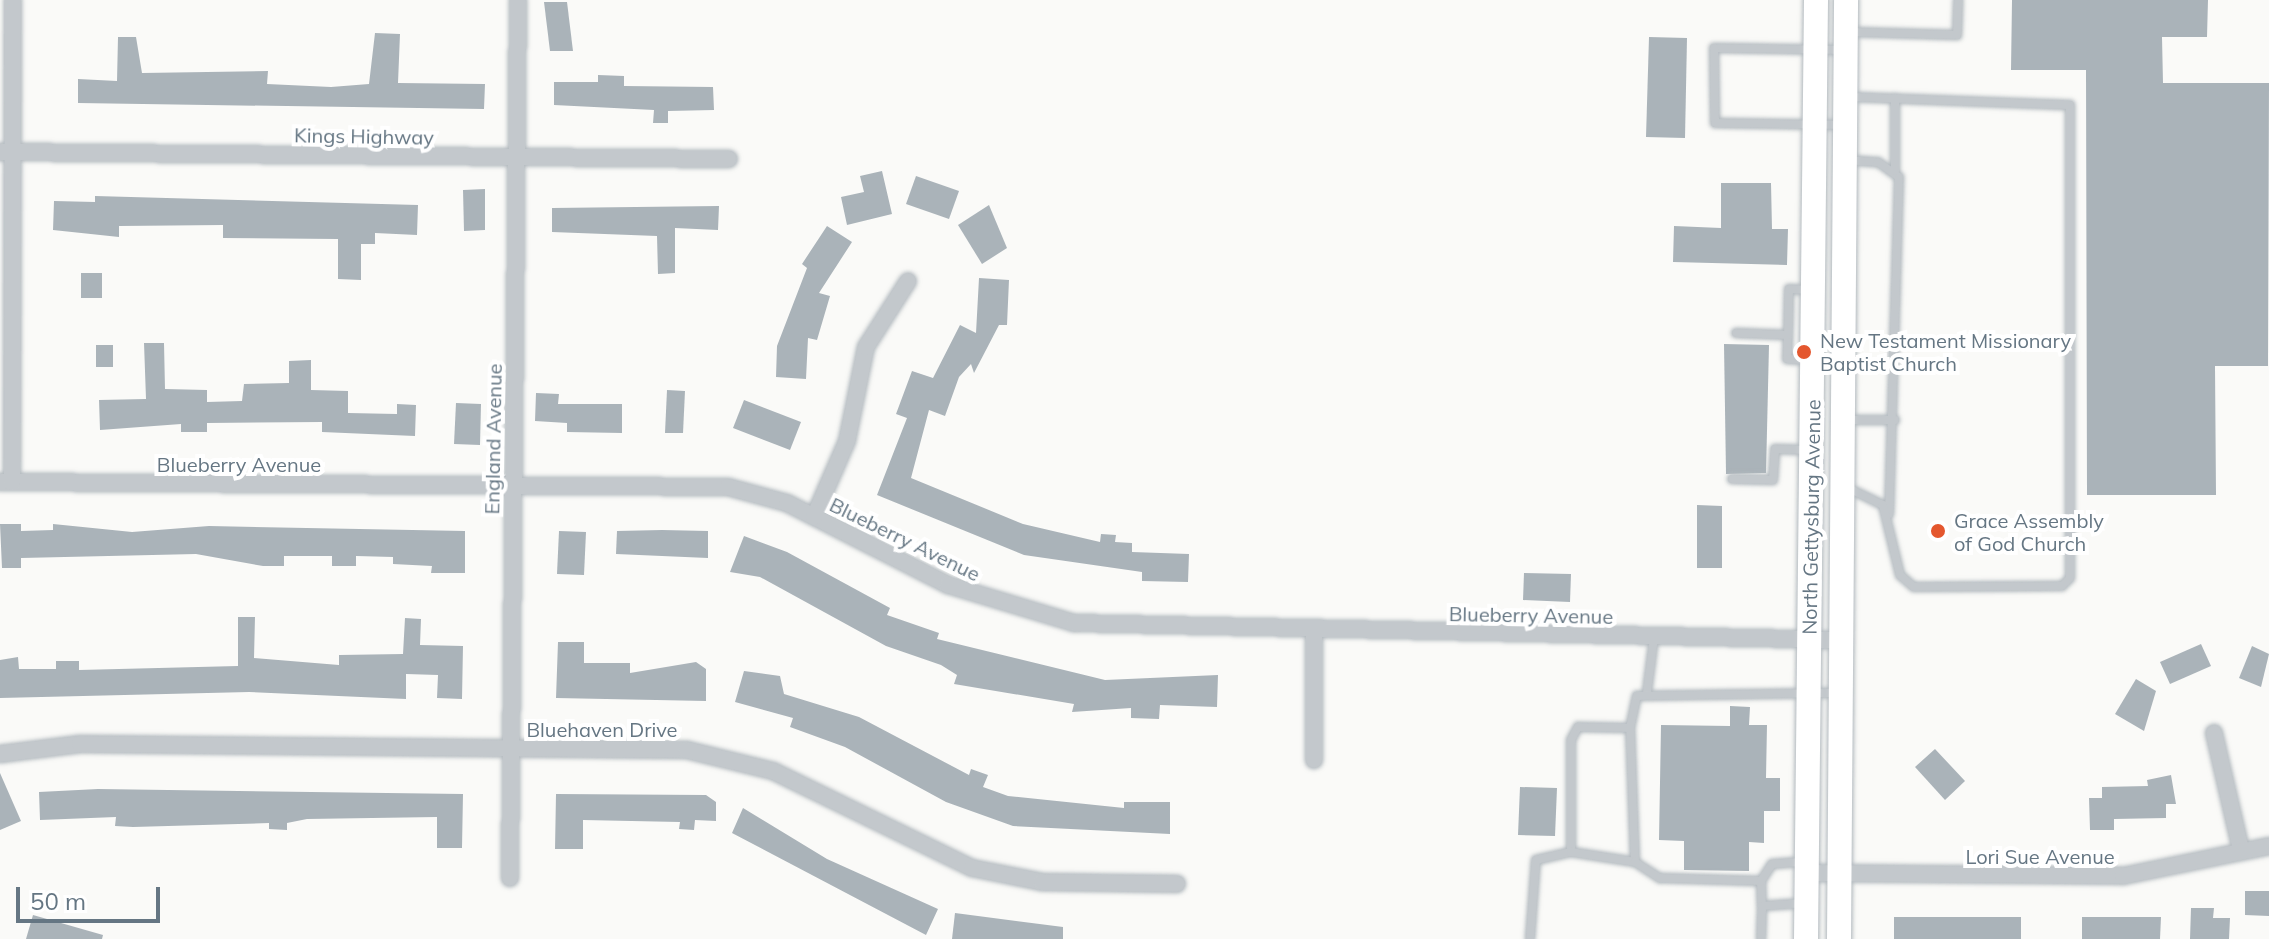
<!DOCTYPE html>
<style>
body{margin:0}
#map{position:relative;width:2269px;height:939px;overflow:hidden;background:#fafaf8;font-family:Mulish,sans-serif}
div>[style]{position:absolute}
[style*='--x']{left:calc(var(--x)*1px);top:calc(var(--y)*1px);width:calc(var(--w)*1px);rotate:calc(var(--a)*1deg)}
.building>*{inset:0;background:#aab3b9}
.roads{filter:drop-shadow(0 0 2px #b3babf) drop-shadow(0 0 2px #b3babf)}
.service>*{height:8px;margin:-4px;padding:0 4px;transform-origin:4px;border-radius:4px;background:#c3c8cc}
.minor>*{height:16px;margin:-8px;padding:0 8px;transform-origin:8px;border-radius:8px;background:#c3c8cc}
.secondary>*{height:24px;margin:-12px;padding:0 12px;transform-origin:12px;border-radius:12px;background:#fff}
.dots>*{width:22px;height:22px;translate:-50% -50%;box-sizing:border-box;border:4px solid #fff;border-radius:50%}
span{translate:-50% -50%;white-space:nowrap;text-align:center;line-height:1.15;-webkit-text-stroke:8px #fff;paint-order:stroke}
.street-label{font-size:20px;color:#657683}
.poi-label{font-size:20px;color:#657683}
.left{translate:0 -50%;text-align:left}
.scale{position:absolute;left:16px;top:887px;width:144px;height:36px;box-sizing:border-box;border:4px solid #657683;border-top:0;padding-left:10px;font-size:24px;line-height:28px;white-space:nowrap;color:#657683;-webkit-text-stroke:6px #fff;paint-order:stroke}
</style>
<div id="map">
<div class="building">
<i style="clip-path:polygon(2012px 0,2208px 0,2207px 37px,2162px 37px,2163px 83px,2269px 83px,2268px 366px,2215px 366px,2216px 495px,2087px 495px,2086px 70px,2011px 70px)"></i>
<i style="clip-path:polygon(544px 2px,567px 2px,573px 51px,550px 51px)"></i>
<i style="clip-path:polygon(375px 33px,400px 34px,398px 83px,485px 84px,484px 109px,78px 103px,78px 79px,117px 81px,118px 37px,136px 37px,142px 73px,268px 71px,267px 84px,331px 87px,369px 84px)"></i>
<i style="clip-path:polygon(1649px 37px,1687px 38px,1685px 138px,1646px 137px)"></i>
<i style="clip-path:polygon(598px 75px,624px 76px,624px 86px,713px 87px,714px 110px,668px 111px,668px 123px,653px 123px,654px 110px,554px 105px,554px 82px,598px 82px)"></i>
<i style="clip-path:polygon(882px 171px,892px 214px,847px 225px,841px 197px,864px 192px,860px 176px)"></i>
<i style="clip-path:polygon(916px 176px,959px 191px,949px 219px,906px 204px)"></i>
<i style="clip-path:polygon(1721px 183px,1771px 183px,1772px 229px,1788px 229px,1787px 265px,1673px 262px,1674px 226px,1721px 228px)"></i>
<i style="clip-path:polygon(485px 189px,485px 230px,464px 231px,463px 190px)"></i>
<i style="clip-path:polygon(95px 196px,418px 205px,417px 235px,375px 233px,375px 244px,361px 244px,361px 280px,338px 279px,338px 239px,223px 238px,223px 225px,119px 226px,119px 237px,53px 230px,54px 201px,95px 202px)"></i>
<i style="clip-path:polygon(989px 205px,1007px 248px,982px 264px,958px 225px)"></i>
<i style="clip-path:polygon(719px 206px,718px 230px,675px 228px,675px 273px,658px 274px,657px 236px,552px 232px,552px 208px)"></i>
<i style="clip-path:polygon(827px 226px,852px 242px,819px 293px,830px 296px,817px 340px,808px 338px,806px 379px,776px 377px,777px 346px,807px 268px,802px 264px)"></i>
<i style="clip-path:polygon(81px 273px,102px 273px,102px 298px,81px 298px)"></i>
<i style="clip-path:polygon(979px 278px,1009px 280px,1007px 325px,999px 325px,974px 373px,971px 364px,959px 377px,945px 416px,929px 410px,911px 478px,1023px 524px,1100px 542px,1101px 534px,1116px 535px,1115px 542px,1132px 543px,1132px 552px,1189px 554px,1188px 582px,1142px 581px,1142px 572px,1024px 555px,877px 495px,907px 418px,896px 414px,912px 371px,933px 378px,960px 325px,976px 333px)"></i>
<i style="clip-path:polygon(144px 343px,164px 343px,165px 389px,207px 390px,207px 402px,242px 401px,244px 384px,289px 383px,289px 361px,311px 360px,311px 390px,348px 391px,348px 413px,397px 414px,397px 404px,416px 405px,415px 436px,322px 432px,322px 422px,207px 423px,207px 432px,181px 432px,181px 424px,100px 430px,99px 400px,146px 399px)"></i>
<i style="clip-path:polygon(1724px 344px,1769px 345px,1766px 473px,1726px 474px)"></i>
<i style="clip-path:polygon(96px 345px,113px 345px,113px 367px,96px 367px)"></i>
<i style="clip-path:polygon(667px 390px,685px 391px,683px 433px,665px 433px)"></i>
<i style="clip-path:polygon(536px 393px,559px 394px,558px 404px,622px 404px,622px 433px,567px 432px,567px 423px,535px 421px)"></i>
<i style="clip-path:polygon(744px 400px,801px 422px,790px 450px,733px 428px)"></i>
<i style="clip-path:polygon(456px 403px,481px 404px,480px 445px,454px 444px)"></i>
<i style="clip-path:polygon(1697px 505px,1722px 506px,1722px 568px,1697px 568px)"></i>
<i style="clip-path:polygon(0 524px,21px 524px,21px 531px,53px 530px,53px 524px,132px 532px,209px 526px,465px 531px,465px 573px,431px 573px,432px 566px,393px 564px,393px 557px,356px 556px,356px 566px,332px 566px,332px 556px,284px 556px,284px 566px,263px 566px,196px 554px,21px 558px,21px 568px,2px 568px)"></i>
<i style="clip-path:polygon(662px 530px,708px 531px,708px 558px,616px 554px,617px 531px)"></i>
<i style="clip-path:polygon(559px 531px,586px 532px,584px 575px,557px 574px)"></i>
<i style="clip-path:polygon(744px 536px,787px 552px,890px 608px,887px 615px,939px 633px,937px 639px,1105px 680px,1218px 675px,1217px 707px,1160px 705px,1159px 719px,1131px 718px,1131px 708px,1072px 712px,1074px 704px,954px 684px,957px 675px,941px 665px,886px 646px,760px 577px,730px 572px)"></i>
<i style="clip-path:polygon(1524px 573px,1571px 574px,1570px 602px,1523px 600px)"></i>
<i style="clip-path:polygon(238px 617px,255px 617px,254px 658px,339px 665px,339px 655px,403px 654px,405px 618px,421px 619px,420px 645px,463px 646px,462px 699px,437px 698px,438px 675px,406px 674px,406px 699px,249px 692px,0 698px,0 660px,18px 657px,19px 669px,56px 669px,56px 661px,79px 661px,79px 670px,238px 666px)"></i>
<i style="clip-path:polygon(558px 642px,584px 642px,584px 663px,630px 663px,630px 673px,696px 662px,706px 669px,706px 701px,556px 698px)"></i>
<i style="clip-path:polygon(2201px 644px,2211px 666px,2170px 684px,2160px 662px)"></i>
<i style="clip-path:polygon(2252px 646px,2269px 654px,2261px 687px,2239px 678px)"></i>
<i style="clip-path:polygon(744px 671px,780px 676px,784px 694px,859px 717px,969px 775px,971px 769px,988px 775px,983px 787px,1008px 796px,1124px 808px,1124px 802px,1170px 802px,1170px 834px,1013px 826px,946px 802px,845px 747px,790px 727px,793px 718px,735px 702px)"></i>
<i style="clip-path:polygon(2136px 679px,2156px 691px,2144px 731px,2115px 714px)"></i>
<i style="clip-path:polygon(1730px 706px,1750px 707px,1749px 725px,1767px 725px,1766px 778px,1780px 778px,1780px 811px,1764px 811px,1764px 843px,1749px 842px,1749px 871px,1684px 870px,1684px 841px,1659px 840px,1661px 725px,1730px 726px)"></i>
<i style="clip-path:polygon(1935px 749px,1965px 781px,1945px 800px,1915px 767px)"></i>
<i style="clip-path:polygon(0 773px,21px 821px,0 830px)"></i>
<i style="clip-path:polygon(2171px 775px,2176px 804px,2166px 804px,2166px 818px,2114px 819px,2114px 830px,2090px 830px,2089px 798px,2102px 798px,2102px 787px,2148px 786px,2147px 780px)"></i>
<i style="clip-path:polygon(1520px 787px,1557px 788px,1555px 836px,1518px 835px)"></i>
<i style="clip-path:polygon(98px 789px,463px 794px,462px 848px,437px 848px,437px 817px,307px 819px,287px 823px,287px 830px,269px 829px,269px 823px,133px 827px,115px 826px,116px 817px,40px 820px,39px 792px)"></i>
<i style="clip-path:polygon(556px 794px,706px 795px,716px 802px,716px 821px,695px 820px,694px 830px,679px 829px,680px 822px,583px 820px,583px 849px,555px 849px)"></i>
<i style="clip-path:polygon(743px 808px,827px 859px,938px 909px,926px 935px,732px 833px)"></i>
<i style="clip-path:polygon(2245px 891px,2269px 891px,2269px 916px,2245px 915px)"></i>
<i style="clip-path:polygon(2191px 908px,2214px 908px,2213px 918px,2230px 918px,2229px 939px,2190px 939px)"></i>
<i style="clip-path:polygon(955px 913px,1063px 927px,1063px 939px,952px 939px)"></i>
<i style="clip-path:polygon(33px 915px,103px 935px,102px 939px,26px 939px)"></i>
<i style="clip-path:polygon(1894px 917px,2021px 917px,2021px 939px,1894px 939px)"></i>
<i style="clip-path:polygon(2082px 917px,2161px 917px,2160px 939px,2082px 939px)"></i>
</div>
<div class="roads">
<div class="service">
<i style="--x:1849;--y:32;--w:108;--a:1.6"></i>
<i style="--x:1957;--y:35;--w:35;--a:-88"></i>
<i style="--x:1842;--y:50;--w:128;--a:-179.1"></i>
<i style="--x:1714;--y:48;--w:75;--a:89.2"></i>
<i style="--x:1715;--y:123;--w:129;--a:0.9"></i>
<i style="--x:1846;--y:160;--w:32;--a:4"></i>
<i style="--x:1878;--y:162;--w:26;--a:36"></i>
<i style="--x:1899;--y:177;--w:337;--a:91.7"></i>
<i style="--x:1895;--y:171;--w:73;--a:-90"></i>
<i style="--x:1736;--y:333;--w:52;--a:2.2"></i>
<i style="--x:1788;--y:335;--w:24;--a:92"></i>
<i style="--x:1787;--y:359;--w:21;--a:3"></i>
<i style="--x:1788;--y:335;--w:46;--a:-88.8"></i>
<i style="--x:1789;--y:289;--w:21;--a:3"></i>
<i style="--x:1845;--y:420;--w:50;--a:0"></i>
<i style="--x:1732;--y:479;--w:41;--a:1.4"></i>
<i style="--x:1773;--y:480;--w:31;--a:-86"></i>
<i style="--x:1775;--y:449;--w:31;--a:2"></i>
<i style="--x:1844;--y:486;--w:43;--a:26"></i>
<i style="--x:1883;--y:505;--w:72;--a:76.3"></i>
<i style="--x:1900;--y:575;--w:18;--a:41"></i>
<i style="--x:1914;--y:587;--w:148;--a:-0.4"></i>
<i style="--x:2062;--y:586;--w:11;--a:-45"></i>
<i style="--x:2070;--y:578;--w:473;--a:-90"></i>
<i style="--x:2070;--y:105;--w:221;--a:-177.9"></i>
<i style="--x:1647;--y:692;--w:55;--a:-82.7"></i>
<i style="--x:1571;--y:852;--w:112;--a:-90"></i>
<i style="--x:1571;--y:740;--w:15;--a:-62"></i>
<i style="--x:1578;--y:727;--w:52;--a:1.1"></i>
<i style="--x:1635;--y:862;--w:134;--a:-92.1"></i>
<i style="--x:1630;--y:728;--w:33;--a:-78"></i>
<i style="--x:1637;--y:696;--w:200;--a:-0.9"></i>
<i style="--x:1761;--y:881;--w:25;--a:88"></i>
<i style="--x:1530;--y:939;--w:79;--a:-85.7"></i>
<i style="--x:1536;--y:860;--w:36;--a:-13"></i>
<i style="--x:1571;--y:852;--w:65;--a:8.9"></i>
<i style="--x:1635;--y:862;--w:30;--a:33"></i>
<i style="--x:1660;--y:878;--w:101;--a:1.7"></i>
<i style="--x:1761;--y:881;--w:20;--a:-57"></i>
<i style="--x:1772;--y:864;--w:31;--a:-4"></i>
<i style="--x:1761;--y:939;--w:33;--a:-88"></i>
<i style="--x:1762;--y:906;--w:43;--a:-4"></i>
</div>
<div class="minor">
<i style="--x:0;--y:152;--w:729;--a:0.55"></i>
<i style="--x:0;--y:482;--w:728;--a:0.39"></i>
<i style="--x:728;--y:487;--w:61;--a:15.2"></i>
<i style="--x:787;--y:503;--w:181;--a:27"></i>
<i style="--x:948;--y:585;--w:132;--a:16.8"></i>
<i style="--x:1074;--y:623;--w:768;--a:1.27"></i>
<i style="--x:12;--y:482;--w:482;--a:-89.9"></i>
<i style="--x:814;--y:517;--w:83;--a:-66.5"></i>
<i style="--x:847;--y:441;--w:96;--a:-78.6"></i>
<i style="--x:866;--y:347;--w:78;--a:-57.5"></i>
<i style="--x:2214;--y:733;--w:120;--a:77"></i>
<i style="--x:0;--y:754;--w:81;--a:-7.1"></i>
<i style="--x:80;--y:744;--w:607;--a:0.57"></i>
<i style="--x:687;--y:750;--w:89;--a:13.7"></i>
<i style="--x:773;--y:771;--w:221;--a:26"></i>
<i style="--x:972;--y:868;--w:71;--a:11.3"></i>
<i style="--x:1042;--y:882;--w:135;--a:0.8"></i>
<i style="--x:1314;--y:760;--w:128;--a:-90"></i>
<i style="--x:1807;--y:873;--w:316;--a:0.5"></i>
<i style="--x:2123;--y:876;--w:149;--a:-11.6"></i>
<i style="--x:510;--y:878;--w:878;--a:-89.48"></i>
</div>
<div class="secondary">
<i style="--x:1806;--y:939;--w:939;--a:-89.39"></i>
<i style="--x:1839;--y:939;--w:939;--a:-89.57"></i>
</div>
</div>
<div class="dots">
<i style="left:1804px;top:352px;background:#e4572e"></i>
<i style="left:1938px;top:531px;background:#e4572e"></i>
</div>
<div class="street-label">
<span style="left:364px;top:136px;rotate:1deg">Kings Highway</span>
<span style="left:493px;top:439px;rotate:-89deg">England Avenue</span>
<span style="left:239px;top:464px">Blueberry Avenue</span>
<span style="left:1811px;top:517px;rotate:-89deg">North Gettysburg Avenue</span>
<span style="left:905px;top:539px;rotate:26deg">Blueberry Avenue</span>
<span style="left:1531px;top:615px;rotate:1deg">Blueberry Avenue</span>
<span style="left:602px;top:729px">Bluehaven Drive</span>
<span style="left:2040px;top:856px">Lori Sue Avenue</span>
</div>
<div class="poi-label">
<span class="left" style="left:1820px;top:352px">New Testament Missionary<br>Baptist Church</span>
<span class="left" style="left:1954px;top:532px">Grace Assembly<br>of God Church</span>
</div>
<div class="scale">50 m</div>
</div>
